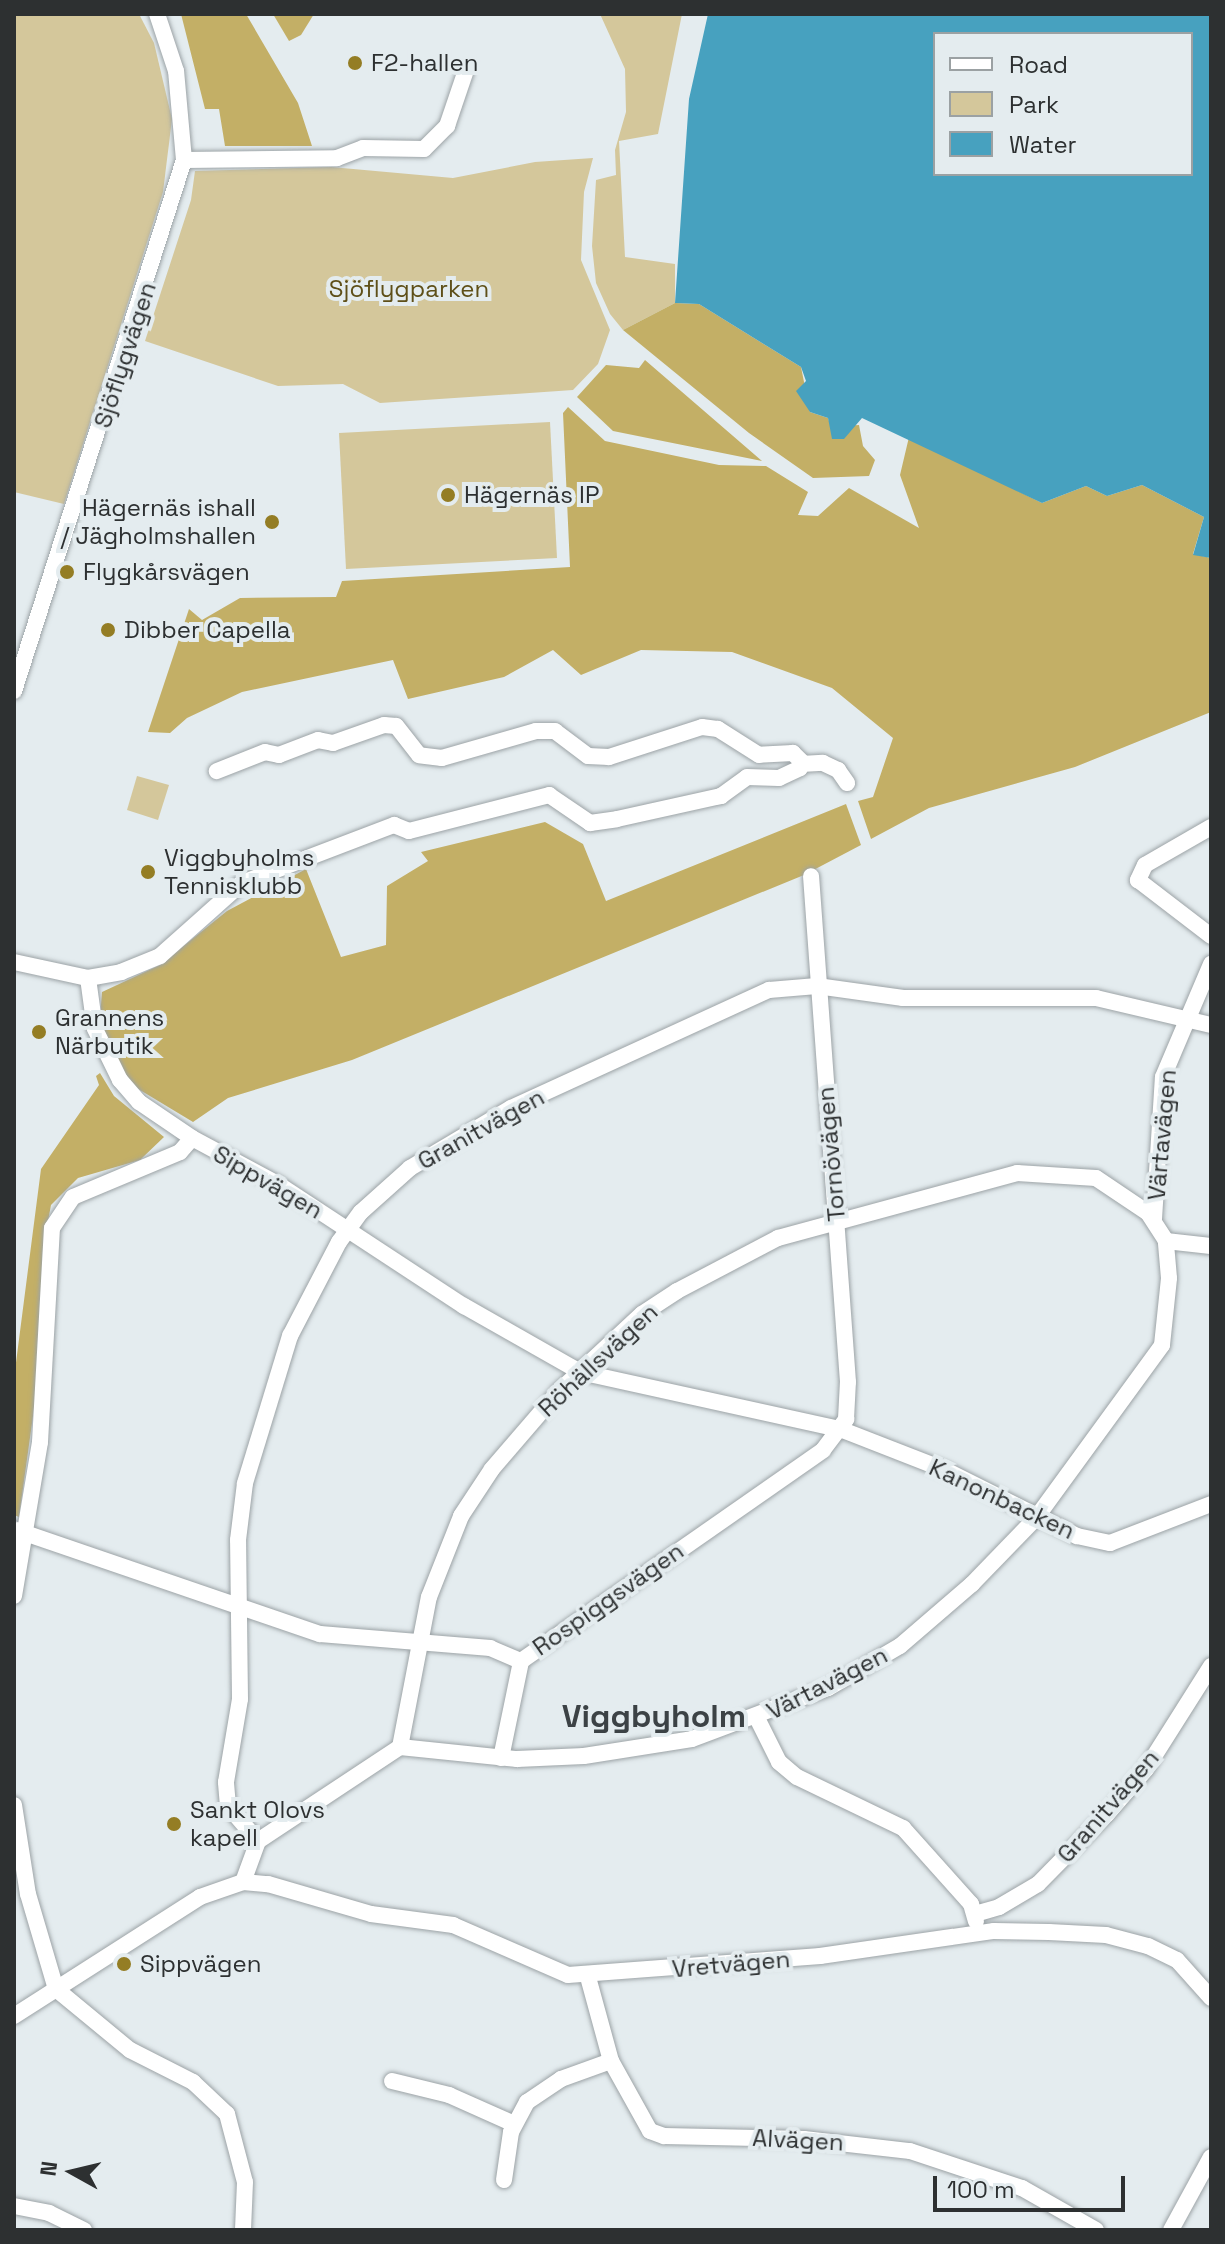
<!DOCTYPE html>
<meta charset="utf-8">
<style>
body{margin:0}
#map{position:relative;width:1225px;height:2244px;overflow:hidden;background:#e4ecef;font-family:"Space Grotesk",sans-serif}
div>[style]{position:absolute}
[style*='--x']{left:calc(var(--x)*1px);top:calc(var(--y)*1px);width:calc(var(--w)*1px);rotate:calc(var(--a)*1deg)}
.green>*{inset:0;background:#d4c79b}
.forest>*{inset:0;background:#c3af66}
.water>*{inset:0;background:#47a1bf}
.roads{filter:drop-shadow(0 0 2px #9ca3a6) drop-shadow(0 0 2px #9ca3a6)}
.minor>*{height:16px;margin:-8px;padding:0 8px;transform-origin:8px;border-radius:8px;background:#fff}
.dots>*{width:22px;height:22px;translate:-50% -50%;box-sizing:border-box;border:4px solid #e4ecef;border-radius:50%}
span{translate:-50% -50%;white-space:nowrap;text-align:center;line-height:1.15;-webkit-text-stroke:8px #e4ecef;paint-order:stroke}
.poi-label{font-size:24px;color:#2d3031}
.left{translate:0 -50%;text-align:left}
.right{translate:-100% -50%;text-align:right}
.park-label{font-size:24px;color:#5e4f18}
.street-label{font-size:24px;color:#2d3031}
.district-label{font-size:32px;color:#3c4245;font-weight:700}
.frame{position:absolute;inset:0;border:16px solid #2d3031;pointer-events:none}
.legend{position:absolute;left:933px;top:32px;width:260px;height:144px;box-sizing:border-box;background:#e4ecef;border:2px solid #9ba1a3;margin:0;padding:10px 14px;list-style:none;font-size:24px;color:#2d3031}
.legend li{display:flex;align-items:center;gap:16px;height:40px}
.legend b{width:40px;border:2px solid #9ba1a3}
.north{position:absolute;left:32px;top:2132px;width:80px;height:80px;-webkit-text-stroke:6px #e4ecef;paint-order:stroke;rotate:278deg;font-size:22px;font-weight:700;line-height:32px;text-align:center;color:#2d3031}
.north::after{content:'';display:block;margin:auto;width:28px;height:36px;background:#2d3031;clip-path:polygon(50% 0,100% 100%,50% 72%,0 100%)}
.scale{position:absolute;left:933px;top:2176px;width:192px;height:36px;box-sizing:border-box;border:4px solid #2d3031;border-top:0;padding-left:10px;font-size:24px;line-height:28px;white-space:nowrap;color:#2d3031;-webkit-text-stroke:6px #e4ecef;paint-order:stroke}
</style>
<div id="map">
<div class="green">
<i style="clip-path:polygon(14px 14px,139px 14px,154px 43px,172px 119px,163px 192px,64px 504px,14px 492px)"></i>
<i style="clip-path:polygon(600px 14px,682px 14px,658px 134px,619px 141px,625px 257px,675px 264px,675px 303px,623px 330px,610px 314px,596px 283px,592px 246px,596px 180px,616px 175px,615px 150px,626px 112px,625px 69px)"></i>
<i style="clip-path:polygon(593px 158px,584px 192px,581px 260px,610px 330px,598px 364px,573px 390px,380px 403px,343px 384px,278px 386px,145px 341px,191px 200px,195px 171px,331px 167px,453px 178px,535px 162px)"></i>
<i style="clip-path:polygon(550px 422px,557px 558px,346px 569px,339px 433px)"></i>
<i style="clip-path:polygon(137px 776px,169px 785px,158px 820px,127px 810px)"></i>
</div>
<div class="forest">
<i style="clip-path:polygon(181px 14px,246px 14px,298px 103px,312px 146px,225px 146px,219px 109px,205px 109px)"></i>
<i style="clip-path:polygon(273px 14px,314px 14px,301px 35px,289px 41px)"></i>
<i style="clip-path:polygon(675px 303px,699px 304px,801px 367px,810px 412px,828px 418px,831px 427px,859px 425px,863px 446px,875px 460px,869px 476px,813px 478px,749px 433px,623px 330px)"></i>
<i style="clip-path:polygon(645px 360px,762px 461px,613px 431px,577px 397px,606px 365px,639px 368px)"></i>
<i style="clip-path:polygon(568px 407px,605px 441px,719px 465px,766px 466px,808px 492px,798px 515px,818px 516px,849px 488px,919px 528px,900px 475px,909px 437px,1042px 503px,1086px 486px,1107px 496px,1142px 485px,1204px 517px,1193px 554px,1211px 558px,1211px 712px,1075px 767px,929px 808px,871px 839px,858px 801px,873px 797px,893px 738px,832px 688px,732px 652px,641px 650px,581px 675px,553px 650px,504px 677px,408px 699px,393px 660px,242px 692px,187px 718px,170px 733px,148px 732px,189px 609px,202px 620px,240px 598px,336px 597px,342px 581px,570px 567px,563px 413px)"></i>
<i style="clip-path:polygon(846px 804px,861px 845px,804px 875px,352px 1060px,228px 1098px,193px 1122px,125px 1081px,99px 1029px,102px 992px,160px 965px,227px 911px,306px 869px,341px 957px,386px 945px,387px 886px,428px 861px,421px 852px,545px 822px,583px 844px,606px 901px)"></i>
<i style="clip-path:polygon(100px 1073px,114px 1096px,164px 1137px,140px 1160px,78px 1178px,51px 1205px,43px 1248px,38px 1380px,19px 1517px,14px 1515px,14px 1378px,41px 1169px,99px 1085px,96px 1076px)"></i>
</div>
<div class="water">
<i style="clip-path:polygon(evenodd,708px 14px,1211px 14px,1211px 558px,1193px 555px,1204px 517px,1142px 485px,1107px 496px,1086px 486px,1042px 503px,862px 418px,844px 439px,832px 439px,828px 418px,810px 412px,796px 391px,806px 381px,801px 367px,699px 304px,675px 303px,689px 99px,708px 14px,935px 34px,1191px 34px,1191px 174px,935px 174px,935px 34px)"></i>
</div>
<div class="roads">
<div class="minor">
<i style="--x:184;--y:160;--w:153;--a:-0.7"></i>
<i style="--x:337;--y:158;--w:28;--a:-21"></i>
<i style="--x:363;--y:148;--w:61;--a:0.9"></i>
<i style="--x:424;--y:149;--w:33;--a:-45"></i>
<i style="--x:447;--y:126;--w:56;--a:-71.2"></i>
<i style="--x:14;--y:691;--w:558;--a:-72.25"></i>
<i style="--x:184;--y:160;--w:89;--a:-95.1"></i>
<i style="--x:176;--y:71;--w:60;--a:-108.4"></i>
<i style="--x:801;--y:764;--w:22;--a:-3"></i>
<i style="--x:823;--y:763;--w:17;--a:25"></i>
<i style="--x:838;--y:770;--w:16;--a:55"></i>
<i style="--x:1211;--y:827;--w:76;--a:150.1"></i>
<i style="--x:1145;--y:865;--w:17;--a:115"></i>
<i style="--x:1138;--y:880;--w:92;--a:37.5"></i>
<i style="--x:14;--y:962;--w:76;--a:12.2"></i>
<i style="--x:88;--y:978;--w:34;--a:-10"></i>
<i style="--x:121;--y:972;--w:42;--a:-22.3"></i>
<i style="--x:160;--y:956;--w:110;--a:-41.7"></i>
<i style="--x:242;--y:883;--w:163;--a:-20.9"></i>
<i style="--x:394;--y:825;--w:16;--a:22"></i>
<i style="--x:409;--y:831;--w:145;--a:-14.4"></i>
<i style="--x:549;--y:795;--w:50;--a:34.3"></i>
<i style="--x:590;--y:823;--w:27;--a:-8"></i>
<i style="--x:617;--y:819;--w:107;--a:-12.5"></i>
<i style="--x:721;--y:796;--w:32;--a:-36"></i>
<i style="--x:747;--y:777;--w:32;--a:2"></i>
<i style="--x:779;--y:778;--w:23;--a:-25"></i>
<i style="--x:800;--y:768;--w:6;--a:-72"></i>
<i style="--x:802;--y:762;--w:13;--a:-135"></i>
<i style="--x:793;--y:753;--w:34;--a:177"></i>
<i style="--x:759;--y:755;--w:49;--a:-147.6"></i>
<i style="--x:718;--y:729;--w:16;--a:-173"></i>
<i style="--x:702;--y:727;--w:98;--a:162.1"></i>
<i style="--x:609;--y:757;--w:21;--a:-177"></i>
<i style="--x:588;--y:756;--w:41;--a:-142.9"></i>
<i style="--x:555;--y:731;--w:19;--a:180"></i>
<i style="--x:536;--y:731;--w:98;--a:164"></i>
<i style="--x:442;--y:758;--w:23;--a:-173"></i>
<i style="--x:419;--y:755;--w:37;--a:-128"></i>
<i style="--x:396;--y:726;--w:12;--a:-175"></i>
<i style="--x:384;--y:725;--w:54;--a:160.6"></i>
<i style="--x:333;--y:743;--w:15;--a:-169"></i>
<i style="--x:318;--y:740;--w:42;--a:159"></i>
<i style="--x:279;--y:755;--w:14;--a:-168"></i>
<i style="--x:265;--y:752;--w:52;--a:158.4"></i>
<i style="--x:88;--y:978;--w:51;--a:82.2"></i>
<i style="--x:95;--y:1029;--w:57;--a:63.9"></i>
<i style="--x:120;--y:1080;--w:29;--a:49"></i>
<i style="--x:139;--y:1102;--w:64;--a:34.2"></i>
<i style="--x:1154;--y:1219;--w:142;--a:-86.4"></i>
<i style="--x:1163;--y:1077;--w:123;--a:-67"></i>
<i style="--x:16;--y:1530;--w:321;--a:18.9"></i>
<i style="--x:320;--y:1634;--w:171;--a:4.7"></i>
<i style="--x:490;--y:1648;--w:34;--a:23"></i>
<i style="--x:14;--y:1596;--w:156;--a:-80.4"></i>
<i style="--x:40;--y:1442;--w:214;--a:-86.8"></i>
<i style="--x:52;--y:1228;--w:37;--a:-56"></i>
<i style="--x:73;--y:1197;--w:116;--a:-22.8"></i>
<i style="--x:180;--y:1152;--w:18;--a:-49"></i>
<i style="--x:192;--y:1138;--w:101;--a:28.3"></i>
<i style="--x:281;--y:1186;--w:219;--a:33.3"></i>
<i style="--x:464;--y:1306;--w:133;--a:29.6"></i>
<i style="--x:580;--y:1372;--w:266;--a:12.4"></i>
<i style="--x:840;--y:1429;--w:113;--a:21.3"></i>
<i style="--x:945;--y:1470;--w:148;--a:26.6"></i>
<i style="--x:1077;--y:1536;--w:34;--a:12"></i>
<i style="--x:1110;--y:1543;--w:108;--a:-21.1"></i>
<i style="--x:521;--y:1661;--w:368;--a:-34.9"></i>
<i style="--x:823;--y:1450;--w:39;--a:-53"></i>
<i style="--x:846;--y:1419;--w:37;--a:-87"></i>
<i style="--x:848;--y:1382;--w:507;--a:-94.18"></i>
<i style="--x:757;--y:1718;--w:49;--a:63.4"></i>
<i style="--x:779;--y:1762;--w:23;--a:40"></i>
<i style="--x:797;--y:1777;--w:118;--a:25.7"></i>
<i style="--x:903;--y:1828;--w:102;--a:48.2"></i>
<i style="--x:971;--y:1904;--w:18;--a:74"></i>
<i style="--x:400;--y:1747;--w:153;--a:-79.1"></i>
<i style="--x:429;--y:1597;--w:87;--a:-68.4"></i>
<i style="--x:461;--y:1516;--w:56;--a:-56.6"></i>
<i style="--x:492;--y:1469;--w:103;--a:-49.3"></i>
<i style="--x:559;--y:1391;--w:113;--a:-42.9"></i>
<i style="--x:642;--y:1314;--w:42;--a:-33.3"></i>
<i style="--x:677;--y:1291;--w:114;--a:-27.7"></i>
<i style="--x:778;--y:1238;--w:248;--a:-15.2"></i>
<i style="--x:1017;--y:1173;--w:79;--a:3.6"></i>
<i style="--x:1096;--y:1178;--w:63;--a:33.9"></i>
<i style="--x:1148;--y:1213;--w:33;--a:57"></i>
<i style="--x:1166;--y:1241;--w:45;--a:6.3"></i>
<i style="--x:501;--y:1758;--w:99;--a:-78.3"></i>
<i style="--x:14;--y:1805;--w:90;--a:81.1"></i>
<i style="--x:28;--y:1894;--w:99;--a:73.6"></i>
<i style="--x:56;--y:1989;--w:96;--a:39.5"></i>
<i style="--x:130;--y:2050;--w:71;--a:26.9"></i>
<i style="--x:193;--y:2082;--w:47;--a:43.3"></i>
<i style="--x:227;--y:2114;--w:70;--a:75.2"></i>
<i style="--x:245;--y:2182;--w:48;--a:92.4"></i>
<i style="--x:258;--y:1841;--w:46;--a:-130.6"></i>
<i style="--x:228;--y:1806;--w:24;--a:-95"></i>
<i style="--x:226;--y:1782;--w:84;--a:-80.4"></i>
<i style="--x:240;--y:1699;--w:159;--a:-90.7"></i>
<i style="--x:238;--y:1540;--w:57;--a:-83"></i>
<i style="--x:245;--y:1483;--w:154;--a:-73"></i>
<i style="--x:290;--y:1336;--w:106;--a:-62.5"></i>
<i style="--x:339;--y:1242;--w:37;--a:-54"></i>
<i style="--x:361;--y:1212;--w:66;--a:-41.9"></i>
<i style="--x:410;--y:1168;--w:117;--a:-30.7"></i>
<i style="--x:511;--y:1108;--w:284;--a:-24.6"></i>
<i style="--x:769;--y:990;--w:48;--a:-4.8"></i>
<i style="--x:817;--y:986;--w:87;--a:7.9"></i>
<i style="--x:903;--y:998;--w:193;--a:0"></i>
<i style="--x:1096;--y:998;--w:118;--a:13.2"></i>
<i style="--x:243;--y:1882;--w:44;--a:-69.9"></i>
<i style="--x:258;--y:1841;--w:170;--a:-33.5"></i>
<i style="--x:400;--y:1747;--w:118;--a:5.9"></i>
<i style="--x:517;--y:1759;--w:67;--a:-2.6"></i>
<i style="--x:584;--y:1756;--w:109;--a:-8.9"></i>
<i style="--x:692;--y:1739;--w:145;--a:-20.6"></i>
<i style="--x:828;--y:1688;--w:83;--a:-30.3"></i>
<i style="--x:900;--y:1646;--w:95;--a:-40.7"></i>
<i style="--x:972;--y:1584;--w:92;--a:-45.9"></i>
<i style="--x:1036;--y:1518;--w:214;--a:-53.9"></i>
<i style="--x:1162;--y:1345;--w:67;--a:-84"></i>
<i style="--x:1169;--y:1278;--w:37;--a:-95"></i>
<i style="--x:975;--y:1914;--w:25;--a:-16"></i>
<i style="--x:999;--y:1907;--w:45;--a:-30.5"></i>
<i style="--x:1038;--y:1884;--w:98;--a:-45.4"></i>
<i style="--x:1107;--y:1814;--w:60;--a:-49.1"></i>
<i style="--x:1146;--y:1769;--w:122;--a:-57.7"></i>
<i style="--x:588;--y:1977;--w:87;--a:74.7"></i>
<i style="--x:611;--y:2061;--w:80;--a:60.9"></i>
<i style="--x:650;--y:2131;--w:15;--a:20"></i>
<i style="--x:664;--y:2136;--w:140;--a:1.2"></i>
<i style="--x:804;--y:2139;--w:107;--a:6.5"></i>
<i style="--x:910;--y:2151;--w:118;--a:18.3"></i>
<i style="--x:1022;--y:2188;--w:85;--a:29.6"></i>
<i style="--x:14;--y:2016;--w:221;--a:-32.6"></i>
<i style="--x:200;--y:1897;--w:46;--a:-19.2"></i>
<i style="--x:243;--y:1882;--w:25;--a:5"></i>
<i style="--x:268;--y:1884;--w:107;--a:16.2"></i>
<i style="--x:371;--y:1914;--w:83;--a:7.6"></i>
<i style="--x:453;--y:1925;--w:125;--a:23.5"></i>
<i style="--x:568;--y:1975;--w:253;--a:-4.3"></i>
<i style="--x:820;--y:1956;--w:176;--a:-8.2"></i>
<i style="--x:994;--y:1931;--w:55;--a:1"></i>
<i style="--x:1049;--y:1932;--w:57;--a:3"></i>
<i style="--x:1106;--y:1935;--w:43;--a:14.7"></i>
<i style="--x:1148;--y:1946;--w:32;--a:26"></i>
<i style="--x:1177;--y:1960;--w:51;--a:48.2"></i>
<i style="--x:392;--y:2081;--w:59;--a:13.8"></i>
<i style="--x:449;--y:2095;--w:71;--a:24"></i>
<i style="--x:504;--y:2180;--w:49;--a:-81.7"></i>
<i style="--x:511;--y:2132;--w:34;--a:-62"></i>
<i style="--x:527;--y:2102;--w:41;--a:-34.1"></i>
<i style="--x:561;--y:2079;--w:53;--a:-19.8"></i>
<i style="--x:14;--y:2206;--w:36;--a:11"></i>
<i style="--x:49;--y:2213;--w:39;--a:26"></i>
<i style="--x:1171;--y:2230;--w:83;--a:-61.3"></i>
</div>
</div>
<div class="dots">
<i style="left:355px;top:63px;background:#947d24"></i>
<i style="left:448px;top:495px;background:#947d24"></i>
<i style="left:272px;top:522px;background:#947d24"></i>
<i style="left:67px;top:572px;background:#947d24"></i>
<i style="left:108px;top:630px;background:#947d24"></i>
<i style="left:148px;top:872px;background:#947d24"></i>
<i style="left:39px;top:1032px;background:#947d24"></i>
<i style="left:174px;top:1824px;background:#947d24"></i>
<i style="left:124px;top:1964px;background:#947d24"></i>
</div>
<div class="poi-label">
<span class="left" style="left:371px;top:63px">F2-hallen</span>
<span class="left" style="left:464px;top:495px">Hägernäs IP</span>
<span class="right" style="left:256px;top:522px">Hägernäs ishall<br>/ Jägholmshallen</span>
<span class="left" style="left:83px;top:572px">Flygkårsvägen</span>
<span class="left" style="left:124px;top:630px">Dibber Capella</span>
<span class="left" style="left:164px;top:872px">Viggbyholms<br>Tennisklubb</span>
<span class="left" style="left:55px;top:1032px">Grannens<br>Närbutik</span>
<span class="left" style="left:190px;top:1824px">Sankt Olovs<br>kapell</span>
<span class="left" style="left:140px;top:1964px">Sippvägen</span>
</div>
<div class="park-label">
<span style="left:409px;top:289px">Sjöflygparken</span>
</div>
<div class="street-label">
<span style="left:125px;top:355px;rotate:-72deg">Sjöflygvägen</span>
<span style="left:481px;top:1129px;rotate:-29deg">Granitvägen</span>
<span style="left:1162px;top:1135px;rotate:-85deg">Värtavägen</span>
<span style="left:831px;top:1154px;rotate:-95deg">Tornövägen</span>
<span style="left:268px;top:1182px;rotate:30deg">Sippvägen</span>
<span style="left:598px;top:1360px;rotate:-43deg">Röhällsvägen</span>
<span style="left:1002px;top:1499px;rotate:25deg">Kanonbacken</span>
<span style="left:608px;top:1599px;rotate:-35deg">Rospiggsvägen</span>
<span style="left:827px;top:1683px;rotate:-27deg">Värtavägen</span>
<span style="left:1108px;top:1806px;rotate:-49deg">Granitvägen</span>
<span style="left:731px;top:1964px;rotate:-5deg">Vretvägen</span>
<span style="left:798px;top:2140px;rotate:3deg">Alvägen</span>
</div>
<div class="district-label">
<span style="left:654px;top:1716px">Viggbyholm</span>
</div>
<div class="frame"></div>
<ul class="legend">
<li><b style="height:10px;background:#fff"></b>Road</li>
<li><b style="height:22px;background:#d4c79b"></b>Park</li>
<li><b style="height:22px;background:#47a1bf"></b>Water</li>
</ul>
<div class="north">N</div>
<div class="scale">100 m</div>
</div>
